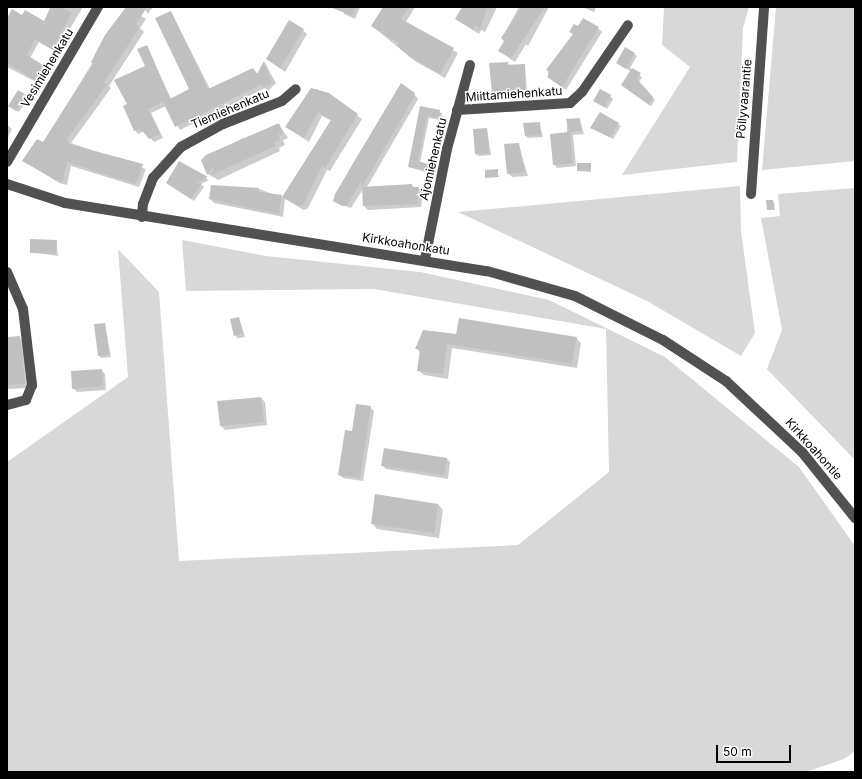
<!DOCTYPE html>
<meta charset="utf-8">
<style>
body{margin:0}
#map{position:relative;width:862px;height:779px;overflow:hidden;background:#fff;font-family:Inter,sans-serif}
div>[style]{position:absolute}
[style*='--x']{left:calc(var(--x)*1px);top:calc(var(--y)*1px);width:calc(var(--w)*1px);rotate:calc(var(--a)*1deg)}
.green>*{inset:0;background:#d8d8d8}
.shadow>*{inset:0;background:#0003}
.building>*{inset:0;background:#c0c0c0}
.minor>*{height:10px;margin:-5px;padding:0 5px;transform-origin:5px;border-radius:5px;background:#515151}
span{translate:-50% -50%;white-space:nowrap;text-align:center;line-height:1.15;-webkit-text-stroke:3px #fff;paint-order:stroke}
.street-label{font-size:12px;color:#000}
.frame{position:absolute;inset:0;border:8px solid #000;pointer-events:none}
.scale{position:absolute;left:716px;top:745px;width:75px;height:18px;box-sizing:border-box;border:2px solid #000;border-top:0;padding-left:5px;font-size:12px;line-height:14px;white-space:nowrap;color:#000;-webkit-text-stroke:3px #fff;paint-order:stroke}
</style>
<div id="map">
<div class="green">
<i style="clip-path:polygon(664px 7px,749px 7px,743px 28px,737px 162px,622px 175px,690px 67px,662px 45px)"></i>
<i style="clip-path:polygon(776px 7px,855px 7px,855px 161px,762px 170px)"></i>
<i style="clip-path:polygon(740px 186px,741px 231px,755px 333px,741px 356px,647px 301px,458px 212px)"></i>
<i style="clip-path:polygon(855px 188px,855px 460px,767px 369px,782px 330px,761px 218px,780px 216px,778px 194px)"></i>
<i style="clip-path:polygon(182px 240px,266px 256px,420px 272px,549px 300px,665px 357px,799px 467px,855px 546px,855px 751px,844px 759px,806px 772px,7px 772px,7px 462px,128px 377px,118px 249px,159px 292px,179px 561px,518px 545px,609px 472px,606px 329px,374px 289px,186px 291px)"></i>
</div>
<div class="shadow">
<i style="clip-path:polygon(50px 7px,83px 7px,56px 52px,39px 42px,30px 58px,46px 69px,38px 83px,7px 67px,7px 20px,22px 16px,44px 22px)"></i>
<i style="clip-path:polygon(127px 7px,146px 19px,140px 28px,144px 32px,109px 86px,111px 88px,71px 143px,146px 169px,139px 187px,71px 166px,67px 185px,59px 183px,23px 160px,43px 143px)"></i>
<i style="clip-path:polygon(143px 7px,153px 7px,148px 14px)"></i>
<i style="clip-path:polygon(342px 7px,360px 7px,355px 19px,344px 14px)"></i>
<i style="clip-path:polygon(385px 7px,415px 7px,406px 22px,458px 53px,445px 78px,415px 61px,372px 26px)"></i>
<i style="clip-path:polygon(463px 7px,497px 7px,485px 32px,481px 30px,479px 34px,456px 19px)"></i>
<i style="clip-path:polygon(519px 7px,549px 7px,528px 46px,526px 44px,515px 62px,499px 51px,505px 41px,502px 38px)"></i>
<i style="clip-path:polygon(582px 7px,596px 7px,594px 12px)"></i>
<i style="clip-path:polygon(171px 12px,210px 89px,253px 69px,258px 74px,265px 63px,276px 83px,268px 91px,265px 88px,180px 130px,166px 106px,151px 113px,163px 138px,154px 142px,144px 131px,138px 134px,135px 130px,128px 105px,146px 67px,147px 46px,171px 99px,190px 90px)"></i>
<i style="clip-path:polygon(578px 28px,598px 28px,602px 32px,566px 90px,548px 77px,548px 70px,574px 35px,571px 32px)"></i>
<i style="clip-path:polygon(303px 30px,307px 34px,285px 72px,267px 59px)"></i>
<i style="clip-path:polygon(634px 54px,637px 56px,630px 68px,642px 77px,639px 82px,655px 100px,651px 106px,625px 87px,630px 71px,617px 63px)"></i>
<i style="clip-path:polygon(490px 64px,525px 65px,527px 93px,495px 96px)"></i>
<i style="clip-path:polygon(401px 84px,418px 98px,417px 101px,367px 187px,411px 185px,423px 192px,421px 207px,368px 210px,364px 206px,363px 189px,351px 208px,339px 204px,335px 200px,349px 170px)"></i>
<i style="clip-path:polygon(311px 89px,317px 89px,362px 119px,330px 171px,327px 170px,308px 208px,304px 210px,285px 199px,283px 217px,214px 203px,210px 199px,259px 189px,283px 198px,332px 121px,322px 116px,309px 142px,286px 127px)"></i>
<i style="clip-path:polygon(25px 96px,28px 98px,19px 112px,12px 108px)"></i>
<i style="clip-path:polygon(610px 96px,613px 99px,607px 109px,595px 101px)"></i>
<i style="clip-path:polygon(421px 107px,442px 113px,441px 120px,429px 118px,420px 163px,430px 167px,429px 173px,409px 167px)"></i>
<i style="clip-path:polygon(567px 120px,580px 120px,584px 134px,573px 135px,576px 166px,557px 168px,554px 164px,567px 133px)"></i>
<i style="clip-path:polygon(539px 123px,543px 137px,528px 138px,526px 136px)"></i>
<i style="clip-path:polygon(618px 124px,621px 126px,613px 139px,591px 128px)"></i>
<i style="clip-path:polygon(7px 125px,12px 129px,7px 139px)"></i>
<i style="clip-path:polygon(279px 125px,288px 138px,283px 140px,285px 145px,279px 148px,280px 151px,218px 180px,208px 174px,202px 161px,243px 138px,245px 140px)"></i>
<i style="clip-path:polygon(487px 129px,491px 155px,479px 156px,476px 154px)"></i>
<i style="clip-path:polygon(518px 144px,528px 176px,512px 177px,508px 173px)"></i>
<i style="clip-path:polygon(179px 162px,209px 180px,201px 184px,204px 187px,194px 201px,170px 185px)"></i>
<i style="clip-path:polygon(590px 164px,591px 172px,578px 171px)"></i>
<i style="clip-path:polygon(497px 170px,499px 177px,486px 177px)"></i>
<i style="clip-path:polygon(767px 201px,774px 202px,775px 210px,768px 210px)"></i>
<i style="clip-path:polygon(56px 241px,58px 256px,31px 252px)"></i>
<i style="clip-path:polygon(239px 318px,245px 337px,237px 338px,231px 320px)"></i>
<i style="clip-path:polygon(105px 324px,111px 357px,101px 358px,99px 356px)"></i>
<i style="clip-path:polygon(457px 335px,576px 338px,581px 343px,577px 368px,452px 348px,448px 379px,424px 375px,418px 370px,421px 353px,416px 348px)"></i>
<i style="clip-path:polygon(19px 337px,23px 341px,29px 388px,7px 389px,7px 338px)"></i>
<i style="clip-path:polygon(101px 370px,105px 374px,106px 390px,77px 392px,73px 388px)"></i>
<i style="clip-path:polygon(261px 398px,265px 402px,267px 425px,225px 430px,221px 426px)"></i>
<i style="clip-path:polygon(370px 407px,374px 411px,363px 481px,343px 478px,339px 475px,353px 432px)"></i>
<i style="clip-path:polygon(446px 458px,450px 462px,448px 479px,386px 469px,382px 465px)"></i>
<i style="clip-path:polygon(438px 504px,443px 510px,439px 538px,377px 529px,372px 523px)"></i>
</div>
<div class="building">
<i style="clip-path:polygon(52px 7px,61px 7px,72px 13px,52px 49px,35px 39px,27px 55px,43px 65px,34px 80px,7px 63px,7px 18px,12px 9px,22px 15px,25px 10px,44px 21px)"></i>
<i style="clip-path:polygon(126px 7px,147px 7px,136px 24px,140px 27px,102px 85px,108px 83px,67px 139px,69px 144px,143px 164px,139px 176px,135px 184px,67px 162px,63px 181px,54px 179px,22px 161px,37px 139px,43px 142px,93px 64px,91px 62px,105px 35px)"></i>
<i style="clip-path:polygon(330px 7px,356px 7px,352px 16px)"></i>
<i style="clip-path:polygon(383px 7px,409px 7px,401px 19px,454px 48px,440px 74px,410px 57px,397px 46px,398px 43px,371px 26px)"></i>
<i style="clip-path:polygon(462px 7px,488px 7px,480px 28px,476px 25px,473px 30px,455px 19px)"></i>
<i style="clip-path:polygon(522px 7px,545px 7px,511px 58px,498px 51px,504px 41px,501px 38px)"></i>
<i style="clip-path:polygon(171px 11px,208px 89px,253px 68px,257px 74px,264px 61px,272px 83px,263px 88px,262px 84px,175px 127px,163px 102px,148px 109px,160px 134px,149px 139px,140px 128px,134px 131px,123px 106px,127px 104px,114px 80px,145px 66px,137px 49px,147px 45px,170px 99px,189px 89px,155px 18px)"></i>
<i style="clip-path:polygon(583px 18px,599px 27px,562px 87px,547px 77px,550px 72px,546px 70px,573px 34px,569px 32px,574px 24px,578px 26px)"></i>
<i style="clip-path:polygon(289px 20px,304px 29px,280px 68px,266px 59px)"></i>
<i style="clip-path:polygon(625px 47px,635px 53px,626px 69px,616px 63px)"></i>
<i style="clip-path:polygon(509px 62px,507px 65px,525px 64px,525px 91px,492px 94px,489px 63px)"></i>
<i style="clip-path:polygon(632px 68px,641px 73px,637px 79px,653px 97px,649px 105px,621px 85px)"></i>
<i style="clip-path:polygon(401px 83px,415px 93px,414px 97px,362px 187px,361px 182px,347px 205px,342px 206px,333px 201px,335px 194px)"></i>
<i style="clip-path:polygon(311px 88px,329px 93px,358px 114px,325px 168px,322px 166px,304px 203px,299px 206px,282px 197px,331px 120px,318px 112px,304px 138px,285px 127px)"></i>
<i style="clip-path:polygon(600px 89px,611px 95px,604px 107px,593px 101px)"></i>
<i style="clip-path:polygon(18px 90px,26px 95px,16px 111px,8px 106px)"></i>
<i style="clip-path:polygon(420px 106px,440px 110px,439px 118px,427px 116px,418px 161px,428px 164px,427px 171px,408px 167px)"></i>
<i style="clip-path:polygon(600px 112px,619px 123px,610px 137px,590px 128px)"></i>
<i style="clip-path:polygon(580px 118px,581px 131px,570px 132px,573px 163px,553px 165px,550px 134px,569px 132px,566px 119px)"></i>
<i style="clip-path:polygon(540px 122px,541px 135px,525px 136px,523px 123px)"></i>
<i style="clip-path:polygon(279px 123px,283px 132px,278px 135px,280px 139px,274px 143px,275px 146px,212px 175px,214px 165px,207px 175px,201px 160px,206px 155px)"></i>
<i style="clip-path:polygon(487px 128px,489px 153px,475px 154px,473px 129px)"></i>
<i style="clip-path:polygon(519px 143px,525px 172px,507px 174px,504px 144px)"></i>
<i style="clip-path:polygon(179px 161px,208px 177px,196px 183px,202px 183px,191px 199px,166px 183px)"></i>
<i style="clip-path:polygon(577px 163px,591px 163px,591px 171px,577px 171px)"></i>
<i style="clip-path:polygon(498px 169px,498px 177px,485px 178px,485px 170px)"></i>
<i style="clip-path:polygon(412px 184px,412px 187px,419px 187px,417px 204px,363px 206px,362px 187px)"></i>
<i style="clip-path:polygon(211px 185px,259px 188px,259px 192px,282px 195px,279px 214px,209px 199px)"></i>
<i style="clip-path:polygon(766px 200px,773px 200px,774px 210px,767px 210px)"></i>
<i style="clip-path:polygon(30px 239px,57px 240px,56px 254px,30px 253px)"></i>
<i style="clip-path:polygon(239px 317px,243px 334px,234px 336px,230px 319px)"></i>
<i style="clip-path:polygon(459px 318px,577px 337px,572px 364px,447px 344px,443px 374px,417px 371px,420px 349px,415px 349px,423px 330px,456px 334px)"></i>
<i style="clip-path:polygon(105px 323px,109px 355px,98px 356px,94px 324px)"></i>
<i style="clip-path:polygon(20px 336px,25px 384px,7px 385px,7px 337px)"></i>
<i style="clip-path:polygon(102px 369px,103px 386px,72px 389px,71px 371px)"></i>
<i style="clip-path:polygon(261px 397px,264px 422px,220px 426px,217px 401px)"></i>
<i style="clip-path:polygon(356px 404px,371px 406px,360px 478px,338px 475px,345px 430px,352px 431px)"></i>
<i style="clip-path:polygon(384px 448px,447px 458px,444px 475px,381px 466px)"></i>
<i style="clip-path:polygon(375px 494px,438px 504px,434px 533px,371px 524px)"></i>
</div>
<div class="minor">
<i style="--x:457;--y:110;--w:113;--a:-3.5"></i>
<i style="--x:570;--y:103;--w:16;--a:-43"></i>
<i style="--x:582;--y:92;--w:81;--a:-55.5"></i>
<i style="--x:7;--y:162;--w:180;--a:-59.6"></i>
<i style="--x:7;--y:184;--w:61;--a:18.1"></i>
<i style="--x:65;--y:203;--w:427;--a:9.2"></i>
<i style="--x:487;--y:271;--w:91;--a:15.9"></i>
<i style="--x:575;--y:296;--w:98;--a:26.6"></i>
<i style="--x:663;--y:340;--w:75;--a:33.1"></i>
<i style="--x:726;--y:381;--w:104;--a:43.1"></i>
<i style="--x:802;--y:452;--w:85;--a:51.2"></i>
<i style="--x:751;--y:194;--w:187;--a:-86"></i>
<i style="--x:142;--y:217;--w:13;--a:-86"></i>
<i style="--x:143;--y:204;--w:28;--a:-69"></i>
<i style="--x:153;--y:178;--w:42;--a:-47.9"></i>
<i style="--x:181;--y:147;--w:48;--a:-28.7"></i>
<i style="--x:223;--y:124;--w:63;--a:-21.3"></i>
<i style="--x:282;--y:101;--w:18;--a:-41"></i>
<i style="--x:425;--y:259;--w:112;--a:-78.7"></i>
<i style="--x:447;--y:149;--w:87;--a:-74.7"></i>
<i style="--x:7;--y:272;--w:40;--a:66.6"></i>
<i style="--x:23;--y:309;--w:77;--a:83.2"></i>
<i style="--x:32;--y:385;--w:16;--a:112"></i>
<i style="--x:26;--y:400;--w:20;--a:165"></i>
</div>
<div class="street-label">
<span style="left:47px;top:68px;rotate:-59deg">Vesimiehenkatu</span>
<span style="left:514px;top:94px;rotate:-4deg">Miittamiehenkatu</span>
<span style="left:744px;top:99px;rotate:-85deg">Pöllyvaarantie</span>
<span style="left:230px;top:109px;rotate:-23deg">Tiemiehenkatu</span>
<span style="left:433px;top:159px;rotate:-77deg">Ajomiehenkatu</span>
<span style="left:406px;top:244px;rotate:9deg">Kirkkoahonkatu</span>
<span style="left:814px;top:449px;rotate:48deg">Kirkkoahontie</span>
</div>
<div class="frame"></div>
<div class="scale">50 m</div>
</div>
